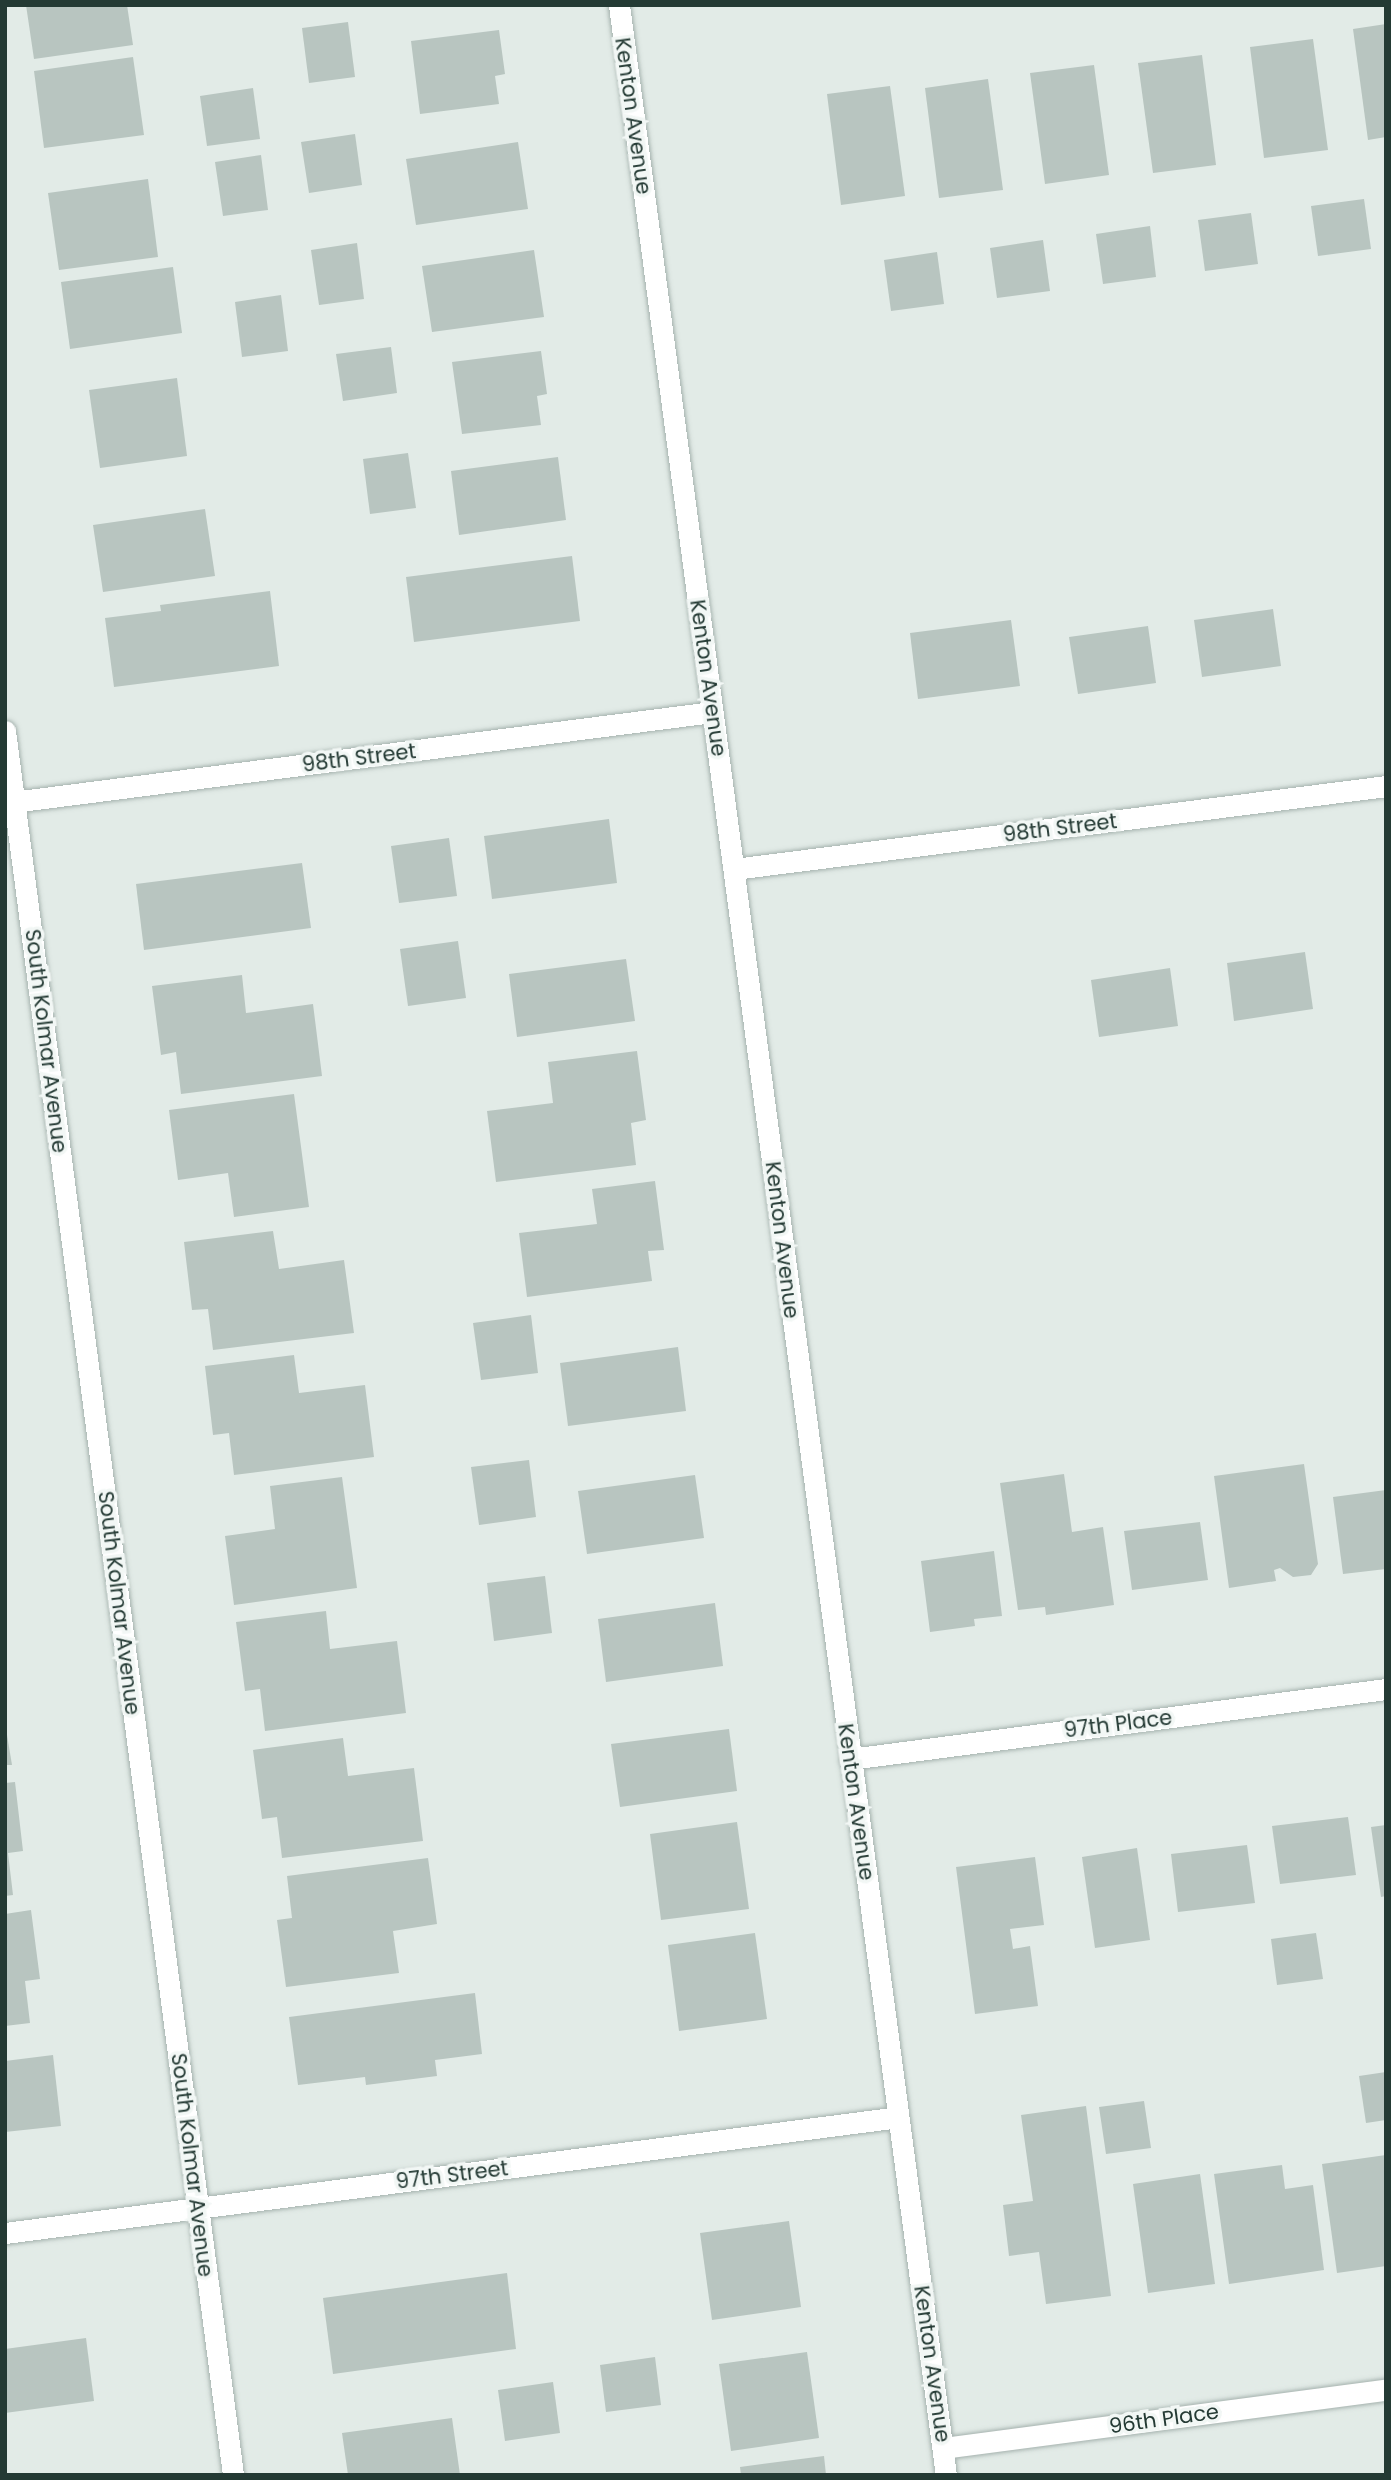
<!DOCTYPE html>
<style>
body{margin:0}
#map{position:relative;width:1391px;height:2480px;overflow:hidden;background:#e2ebe7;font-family:Poppins,sans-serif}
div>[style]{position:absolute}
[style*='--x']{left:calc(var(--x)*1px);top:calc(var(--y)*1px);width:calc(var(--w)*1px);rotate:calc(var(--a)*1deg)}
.building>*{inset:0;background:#b8c5c0}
.roads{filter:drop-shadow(0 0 2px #a5b2ae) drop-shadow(0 0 2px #a5b2ae)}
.minor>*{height:21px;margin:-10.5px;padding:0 10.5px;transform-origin:10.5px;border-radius:10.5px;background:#fff}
span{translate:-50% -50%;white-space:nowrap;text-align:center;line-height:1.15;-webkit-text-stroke:7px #f2f7f5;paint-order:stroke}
.street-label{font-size:21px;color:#243a34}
.frame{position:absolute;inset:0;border:7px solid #243a34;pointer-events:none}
</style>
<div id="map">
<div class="building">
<i style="clip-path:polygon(26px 5px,127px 5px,133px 45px,34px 59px)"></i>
<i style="clip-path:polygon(348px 22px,355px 77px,309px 83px,302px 28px)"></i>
<i style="clip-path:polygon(1386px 24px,1386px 137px,1368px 140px,1353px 29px)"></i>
<i style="clip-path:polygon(499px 30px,505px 74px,495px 76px,499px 104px,420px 114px,411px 41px)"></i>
<i style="clip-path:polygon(1313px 39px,1328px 150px,1264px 158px,1250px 47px)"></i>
<i style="clip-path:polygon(1202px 55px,1216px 165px,1153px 173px,1138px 63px)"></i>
<i style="clip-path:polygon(133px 57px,144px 135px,44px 148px,34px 71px)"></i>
<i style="clip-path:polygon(1094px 65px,1109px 175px,1045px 184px,1030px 73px)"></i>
<i style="clip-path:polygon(988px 79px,1003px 190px,939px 198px,925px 88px)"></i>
<i style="clip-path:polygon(890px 86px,905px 196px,841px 205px,827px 94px)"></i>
<i style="clip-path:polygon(253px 88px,260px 139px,207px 146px,200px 96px)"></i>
<i style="clip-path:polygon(355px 134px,362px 185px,309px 193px,301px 142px)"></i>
<i style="clip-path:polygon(518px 142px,528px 209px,416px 225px,406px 159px)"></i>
<i style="clip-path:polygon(261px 155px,268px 210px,223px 216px,215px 162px)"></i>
<i style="clip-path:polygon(148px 179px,158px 257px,59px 270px,48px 193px)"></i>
<i style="clip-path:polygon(1364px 199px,1371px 249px,1318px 256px,1311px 206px)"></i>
<i style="clip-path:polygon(1251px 213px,1258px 264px,1205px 271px,1198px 220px)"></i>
<i style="clip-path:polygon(1150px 226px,1156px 277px,1103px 284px,1096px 234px)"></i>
<i style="clip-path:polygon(1043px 240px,1050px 291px,997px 298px,990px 248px)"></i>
<i style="clip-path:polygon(357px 243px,364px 299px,319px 305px,311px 250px)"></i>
<i style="clip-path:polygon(534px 250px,544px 317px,432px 332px,422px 266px)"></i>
<i style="clip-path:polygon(937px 252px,944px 304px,891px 311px,884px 260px)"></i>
<i style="clip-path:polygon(173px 267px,182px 333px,70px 349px,61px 282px)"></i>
<i style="clip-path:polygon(281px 295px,288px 351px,242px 357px,235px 302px)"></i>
<i style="clip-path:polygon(391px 347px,397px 393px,343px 401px,336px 354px)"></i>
<i style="clip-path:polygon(541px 351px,547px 394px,537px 396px,541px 425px,462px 434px,452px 362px)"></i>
<i style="clip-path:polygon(177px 378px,187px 456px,100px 468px,89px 390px)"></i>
<i style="clip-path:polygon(408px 453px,416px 508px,370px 514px,363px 459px)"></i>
<i style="clip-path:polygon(558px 457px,566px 520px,459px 535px,451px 471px)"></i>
<i style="clip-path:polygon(205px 509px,215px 576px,103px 592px,93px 525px)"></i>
<i style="clip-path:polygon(572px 556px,580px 621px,414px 642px,406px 577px)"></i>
<i style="clip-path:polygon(270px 591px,279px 666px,114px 687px,105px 618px,161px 611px,160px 605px)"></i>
<i style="clip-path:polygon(1273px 609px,1281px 666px,1202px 677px,1194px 620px)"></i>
<i style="clip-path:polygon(1011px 620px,1020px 686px,918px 699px,910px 633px)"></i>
<i style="clip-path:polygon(1148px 626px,1156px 683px,1078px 694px,1069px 637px)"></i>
<i style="clip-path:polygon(609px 819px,617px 883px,492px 899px,484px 836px)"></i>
<i style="clip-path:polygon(449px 838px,457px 896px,399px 903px,391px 846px)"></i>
<i style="clip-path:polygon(302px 863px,311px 928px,144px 950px,136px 884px)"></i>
<i style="clip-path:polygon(458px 941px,466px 998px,408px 1006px,400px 949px)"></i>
<i style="clip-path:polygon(1305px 952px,1313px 1009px,1234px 1021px,1227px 963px)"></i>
<i style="clip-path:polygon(626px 959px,635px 1021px,517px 1037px,509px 974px)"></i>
<i style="clip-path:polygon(1170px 968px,1178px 1026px,1099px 1037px,1091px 980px)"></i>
<i style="clip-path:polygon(242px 975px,246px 1013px,313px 1004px,322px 1076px,181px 1094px,176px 1052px,161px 1055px,152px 986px)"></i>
<i style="clip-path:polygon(637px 1051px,646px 1120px,631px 1123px,636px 1165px,496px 1182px,487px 1111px,553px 1103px,548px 1062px)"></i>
<i style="clip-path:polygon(294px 1094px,309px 1207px,234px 1217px,228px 1173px,178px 1180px,169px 1110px)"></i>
<i style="clip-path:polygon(655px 1181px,664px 1250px,648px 1251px,652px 1281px,527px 1297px,519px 1233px,597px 1224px,592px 1189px)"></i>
<i style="clip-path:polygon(273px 1231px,279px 1269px,344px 1260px,354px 1333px,213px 1350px,208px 1309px,192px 1310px,184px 1242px)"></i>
<i style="clip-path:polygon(531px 1315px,538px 1373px,481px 1380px,473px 1323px)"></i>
<i style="clip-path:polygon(678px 1347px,686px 1411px,568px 1426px,560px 1363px)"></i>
<i style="clip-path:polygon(294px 1355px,299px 1393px,365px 1385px,374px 1457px,234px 1475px,229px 1433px,213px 1435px,205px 1366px)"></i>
<i style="clip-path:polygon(529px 1460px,536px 1517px,479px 1525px,471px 1467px)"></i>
<i style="clip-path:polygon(1304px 1464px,1318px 1564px,1311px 1575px,1293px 1577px,1280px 1568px,1274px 1570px,1276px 1581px,1229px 1588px,1214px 1476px)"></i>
<i style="clip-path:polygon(1064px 1474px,1072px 1532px,1103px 1527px,1114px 1605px,1046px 1615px,1045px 1607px,1018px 1610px,1000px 1483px)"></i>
<i style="clip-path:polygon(695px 1475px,704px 1538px,587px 1554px,578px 1491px)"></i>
<i style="clip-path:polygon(342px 1477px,357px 1588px,234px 1605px,225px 1536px,275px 1529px,270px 1486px)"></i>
<i style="clip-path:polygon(1386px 1490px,1386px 1569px,1343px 1574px,1333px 1497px)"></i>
<i style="clip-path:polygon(1200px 1522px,1208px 1580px,1132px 1590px,1124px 1531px)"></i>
<i style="clip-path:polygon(994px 1551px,1002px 1616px,974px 1619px,975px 1626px,930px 1632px,921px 1561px)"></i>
<i style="clip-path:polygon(545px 1576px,552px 1633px,494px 1641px,487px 1583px)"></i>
<i style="clip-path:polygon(715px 1603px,723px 1666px,606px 1682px,598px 1619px)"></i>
<i style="clip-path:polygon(326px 1611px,330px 1649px,397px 1641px,406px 1713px,265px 1731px,260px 1689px,245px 1691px,236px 1622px)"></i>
<i style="clip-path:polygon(5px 1723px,12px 1765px,5px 1765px)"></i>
<i style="clip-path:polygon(729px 1729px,737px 1791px,620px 1807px,611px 1744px)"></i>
<i style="clip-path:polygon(343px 1738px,348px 1776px,414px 1768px,423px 1841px,282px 1858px,277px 1817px,262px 1819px,253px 1750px)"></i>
<i style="clip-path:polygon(15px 1782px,23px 1851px,8px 1853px,13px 1895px,5px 1896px,5px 1783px)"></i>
<i style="clip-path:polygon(1348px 1817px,1356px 1875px,1280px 1884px,1272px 1826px)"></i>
<i style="clip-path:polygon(737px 1822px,749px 1909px,661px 1920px,650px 1834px)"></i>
<i style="clip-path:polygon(1386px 1825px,1386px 1896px,1381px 1897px,1371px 1827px)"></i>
<i style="clip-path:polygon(1247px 1845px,1255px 1903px,1178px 1912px,1171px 1854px)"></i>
<i style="clip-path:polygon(1137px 1848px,1150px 1940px,1095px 1948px,1082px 1857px)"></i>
<i style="clip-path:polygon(1035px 1857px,1044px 1925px,1010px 1929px,1013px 1949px,1030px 1946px,1038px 2006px,975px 2014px,956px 1867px)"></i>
<i style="clip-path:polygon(428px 1858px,437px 1924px,393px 1931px,399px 1973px,286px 1987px,277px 1920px,292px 1918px,287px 1876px)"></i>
<i style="clip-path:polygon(31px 1910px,40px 1979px,25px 1981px,30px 2023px,5px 2026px,5px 1914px)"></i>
<i style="clip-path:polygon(755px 1933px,767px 2019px,679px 2031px,668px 1945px)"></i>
<i style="clip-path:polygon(1316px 1933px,1323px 1979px,1277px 1985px,1271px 1939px)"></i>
<i style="clip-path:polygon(475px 1993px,482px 2054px,435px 2060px,437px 2076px,366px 2085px,365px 2077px,298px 2085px,289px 2017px)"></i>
<i style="clip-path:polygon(53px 2055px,61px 2126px,5px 2132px,5px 2061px)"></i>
<i style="clip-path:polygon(1386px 2072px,1386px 2120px,1366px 2123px,1359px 2076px)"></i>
<i style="clip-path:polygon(1144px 2101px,1151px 2148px,1106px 2154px,1099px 2107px)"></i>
<i style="clip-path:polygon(1086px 2106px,1111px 2296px,1046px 2304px,1039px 2252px,1009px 2256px,1003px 2205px,1033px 2201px,1021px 2115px)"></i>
<i style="clip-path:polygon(1386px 2155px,1386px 2266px,1337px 2273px,1322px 2164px)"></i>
<i style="clip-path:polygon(1282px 2165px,1285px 2189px,1313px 2185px,1324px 2270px,1229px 2284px,1214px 2174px)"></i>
<i style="clip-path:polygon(1200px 2174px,1215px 2284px,1148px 2293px,1133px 2184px)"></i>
<i style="clip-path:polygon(789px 2221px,801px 2307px,712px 2320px,700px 2233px)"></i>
<i style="clip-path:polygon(507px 2273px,516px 2349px,333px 2374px,323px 2298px)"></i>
<i style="clip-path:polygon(86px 2338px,94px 2401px,5px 2413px,5px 2349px)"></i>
<i style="clip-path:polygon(807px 2352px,819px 2438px,731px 2451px,719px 2364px)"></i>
<i style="clip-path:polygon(655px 2357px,661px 2405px,606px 2412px,600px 2365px)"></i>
<i style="clip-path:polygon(553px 2382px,560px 2433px,505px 2441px,498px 2390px)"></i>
<i style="clip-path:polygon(452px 2418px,460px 2475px,348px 2475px,342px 2433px)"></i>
<i style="clip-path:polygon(824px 2456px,826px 2475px,741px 2475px,740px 2467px)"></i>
</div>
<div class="roads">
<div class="minor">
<i style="--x:619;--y:5;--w:2492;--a:82.46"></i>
<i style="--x:5;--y:731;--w:1759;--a:82.55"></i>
<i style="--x:5;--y:803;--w:713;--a:-7.33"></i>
<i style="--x:734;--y:869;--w:657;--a:-7.25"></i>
<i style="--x:850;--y:1759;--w:541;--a:-7.44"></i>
<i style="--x:5;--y:2233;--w:901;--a:-7.39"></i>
<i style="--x:943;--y:2448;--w:447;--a:-7.5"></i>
</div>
</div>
<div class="street-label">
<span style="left:633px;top:116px;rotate:82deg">Kenton Avenue</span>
<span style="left:708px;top:678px;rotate:82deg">Kenton Avenue</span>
<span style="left:359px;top:758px;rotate:-7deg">98th Street</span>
<span style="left:1060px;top:828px;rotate:-7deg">98th Street</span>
<span style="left:46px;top:1041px;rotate:83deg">South Kolmar Avenue</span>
<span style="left:782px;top:1240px;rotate:83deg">Kenton Avenue</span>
<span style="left:119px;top:1603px;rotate:83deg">South Kolmar Avenue</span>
<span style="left:1118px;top:1724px;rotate:-7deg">97th Place</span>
<span style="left:856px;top:1802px;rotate:82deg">Kenton Avenue</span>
<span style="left:192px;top:2165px;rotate:83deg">South Kolmar Avenue</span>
<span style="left:452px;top:2175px;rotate:-7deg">97th Street</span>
<span style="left:932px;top:2364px;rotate:82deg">Kenton Avenue</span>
<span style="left:1164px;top:2419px;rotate:-8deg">96th Place</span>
</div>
<div class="frame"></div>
</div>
